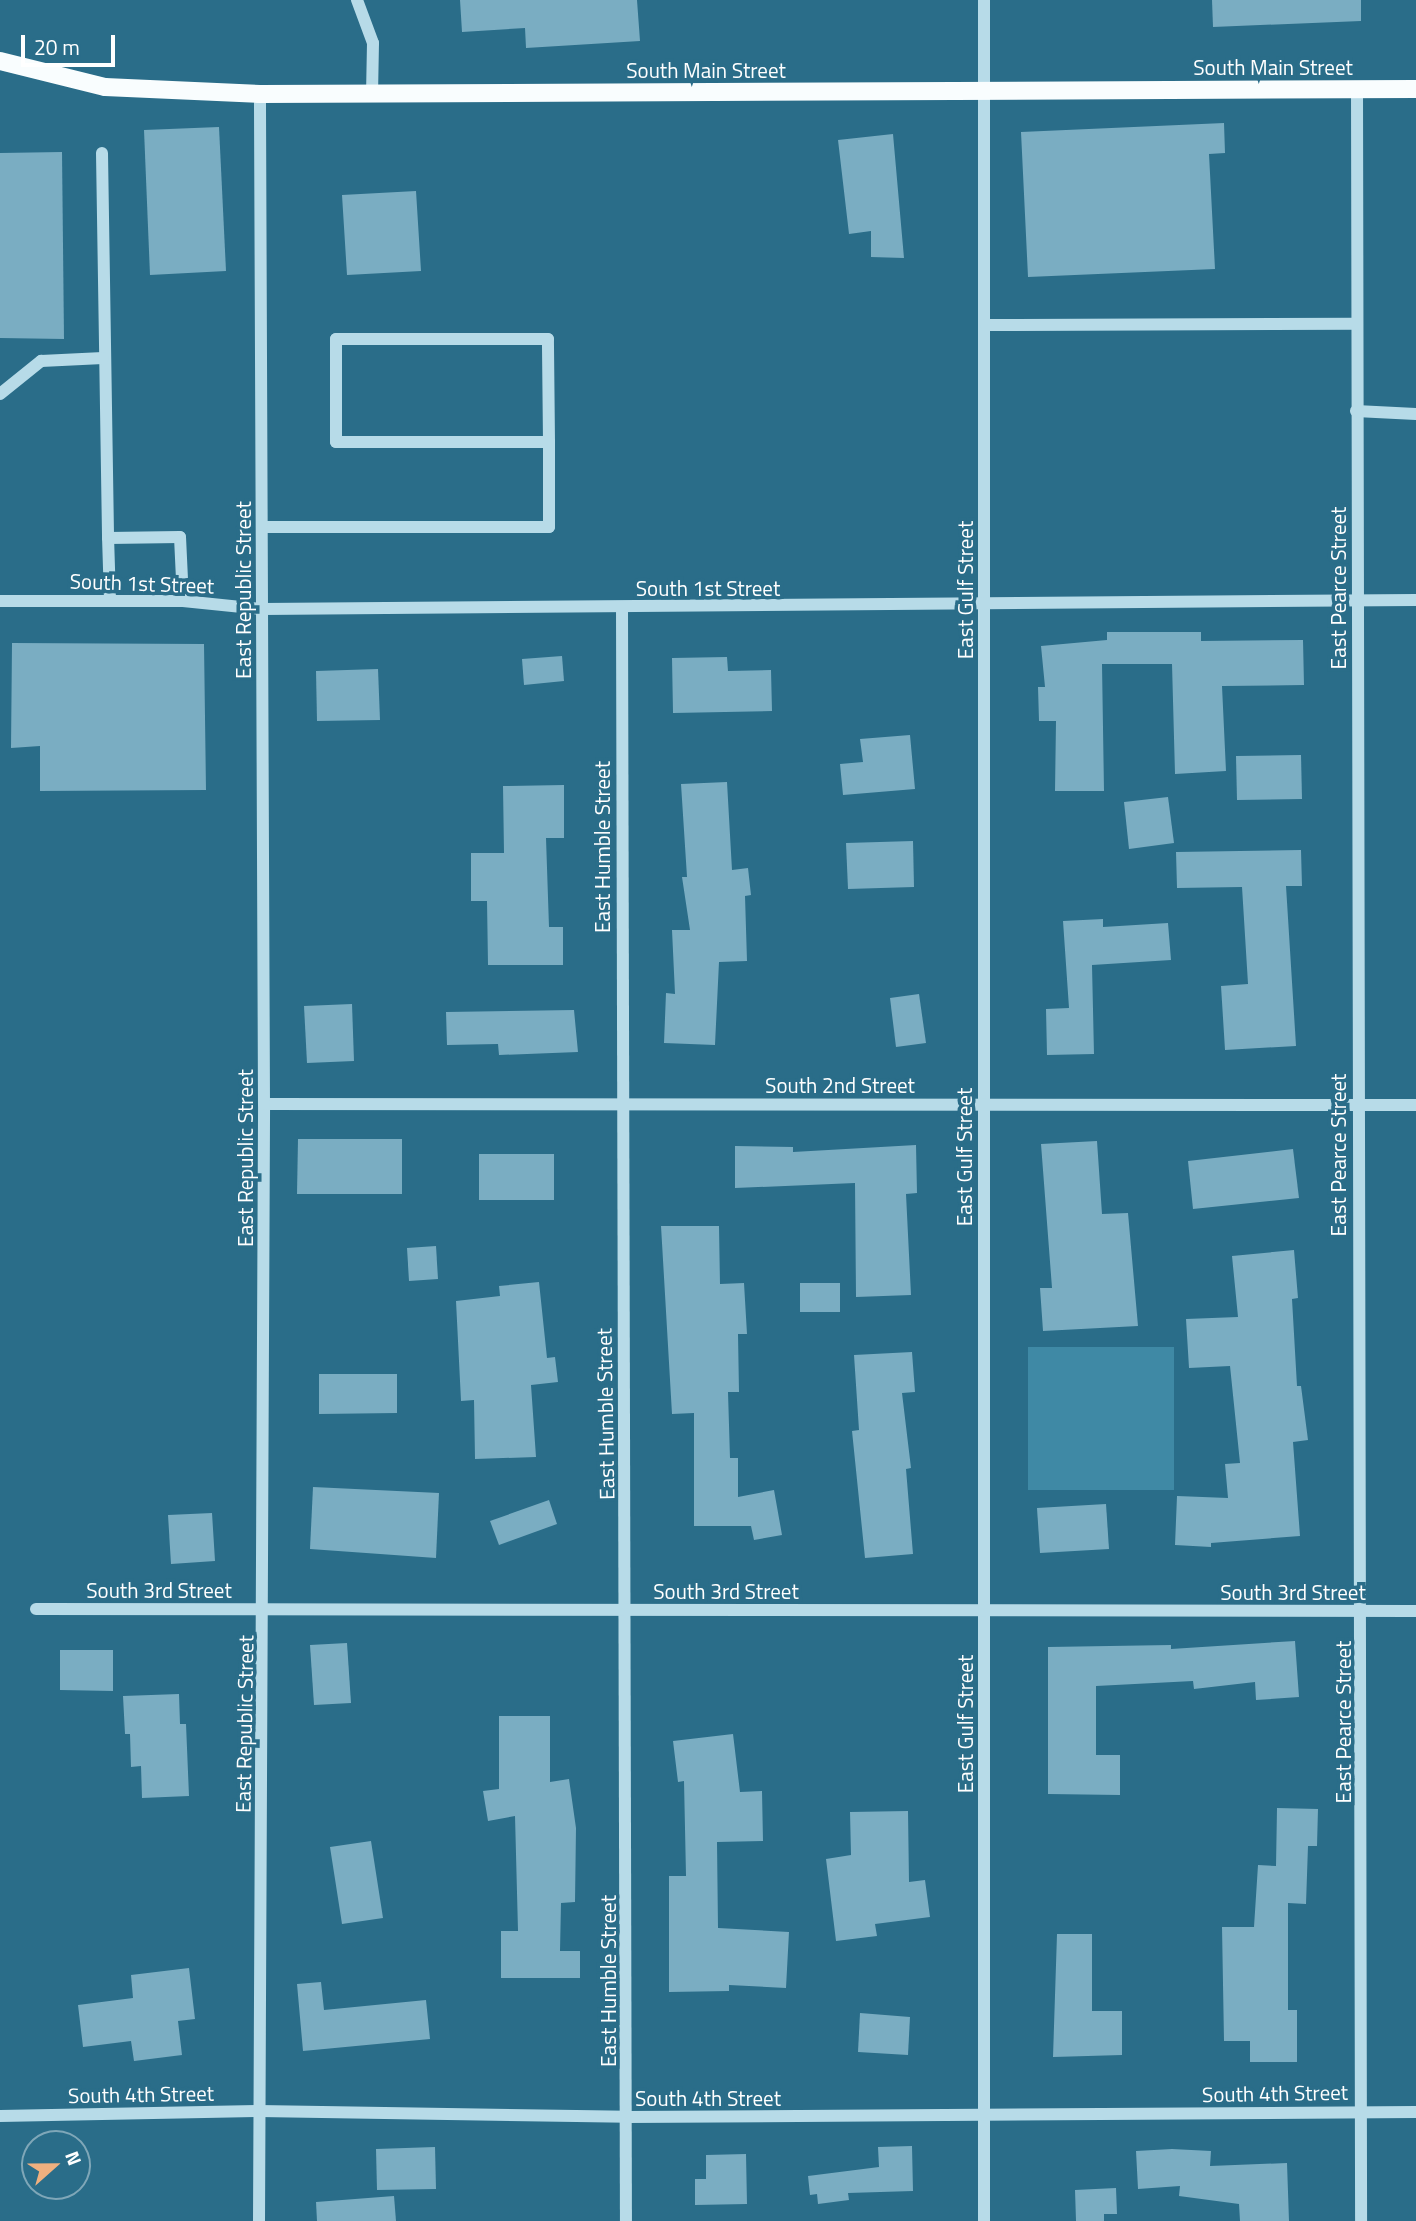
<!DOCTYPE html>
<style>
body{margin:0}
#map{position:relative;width:1416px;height:2221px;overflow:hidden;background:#2a6d89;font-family:"Titillium Web",sans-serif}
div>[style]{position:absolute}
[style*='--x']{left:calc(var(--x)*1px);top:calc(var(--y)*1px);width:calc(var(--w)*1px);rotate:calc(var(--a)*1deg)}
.green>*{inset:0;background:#3f89a5}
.building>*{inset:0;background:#7aadc2}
.minor>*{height:12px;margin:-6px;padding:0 6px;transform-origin:6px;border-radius:6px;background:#b7dbe8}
.major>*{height:18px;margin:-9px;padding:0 9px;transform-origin:9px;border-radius:9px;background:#f9fdfe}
span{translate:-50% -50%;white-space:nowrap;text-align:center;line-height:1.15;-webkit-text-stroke:7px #2a6d89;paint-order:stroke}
.street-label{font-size:21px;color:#fff}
.north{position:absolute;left:21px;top:2130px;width:70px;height:70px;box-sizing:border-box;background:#2a6d89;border:2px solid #7fa7b8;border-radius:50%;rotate:69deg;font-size:19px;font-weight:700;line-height:28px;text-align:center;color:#fff}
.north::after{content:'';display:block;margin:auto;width:24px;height:32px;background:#efb07f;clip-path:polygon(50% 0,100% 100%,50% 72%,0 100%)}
.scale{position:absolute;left:21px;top:35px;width:94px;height:32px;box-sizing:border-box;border:4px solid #fff;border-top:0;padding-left:9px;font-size:21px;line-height:24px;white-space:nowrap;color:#fff;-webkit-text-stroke:5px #2a6d89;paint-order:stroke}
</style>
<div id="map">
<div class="green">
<i style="clip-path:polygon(1028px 1347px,1174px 1347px,1174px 1490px,1028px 1490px)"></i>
</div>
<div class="building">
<i style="clip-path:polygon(460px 0,637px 0,640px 41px,526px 48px,525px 28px,462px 32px)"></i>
<i style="clip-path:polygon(1212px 0,1361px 0,1361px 21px,1213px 27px)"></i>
<i style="clip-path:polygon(1224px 123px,1225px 153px,1209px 154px,1215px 269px,1028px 277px,1021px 132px)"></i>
<i style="clip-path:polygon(219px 127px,226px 271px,150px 275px,144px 130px)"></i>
<i style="clip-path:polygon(893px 134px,904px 258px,871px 257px,871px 231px,849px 234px,838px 140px)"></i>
<i style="clip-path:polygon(62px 152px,64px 339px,0 338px,0 153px)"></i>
<i style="clip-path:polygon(416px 191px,421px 271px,347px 275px,342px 195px)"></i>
<i style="clip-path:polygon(1107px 632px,1201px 632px,1201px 641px,1303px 640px,1304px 685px,1222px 686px,1226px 771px,1175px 774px,1172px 664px,1102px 664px,1104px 791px,1055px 791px,1056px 721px,1039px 721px,1038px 687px,1045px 687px,1041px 646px,1107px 640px)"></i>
<i style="clip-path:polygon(12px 643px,204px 644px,206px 790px,40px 791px,40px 746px,11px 748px)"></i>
<i style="clip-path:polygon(562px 656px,564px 681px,524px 685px,522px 659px)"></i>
<i style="clip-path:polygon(727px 657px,728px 671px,771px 670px,772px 711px,673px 713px,672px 658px)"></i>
<i style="clip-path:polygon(378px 669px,380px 720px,317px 721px,316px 671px)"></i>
<i style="clip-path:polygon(910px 735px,915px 789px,843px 795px,840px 764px,863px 762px,860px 739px)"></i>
<i style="clip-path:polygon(1301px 755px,1302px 799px,1237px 800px,1236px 756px)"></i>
<i style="clip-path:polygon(727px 782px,732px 870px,748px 868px,751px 895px,745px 896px,747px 961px,719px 962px,715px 1045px,664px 1043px,666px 993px,675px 994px,672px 930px,690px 930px,682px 877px,687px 877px,681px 784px)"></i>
<i style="clip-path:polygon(564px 785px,564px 838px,546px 838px,549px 927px,563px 927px,563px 965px,488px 965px,487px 901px,471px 901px,471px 853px,504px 853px,503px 786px)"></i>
<i style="clip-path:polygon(1168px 797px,1174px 843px,1129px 849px,1124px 802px)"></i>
<i style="clip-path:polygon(913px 841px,914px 887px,848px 889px,846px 843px)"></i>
<i style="clip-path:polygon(1301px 850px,1302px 886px,1286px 886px,1296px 1046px,1225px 1050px,1221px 986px,1248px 984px,1242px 887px,1177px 888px,1176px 852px)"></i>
<i style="clip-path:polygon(1103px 919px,1103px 927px,1168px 923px,1171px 960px,1092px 965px,1094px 1054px,1047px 1055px,1046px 1009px,1069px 1008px,1063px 921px)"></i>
<i style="clip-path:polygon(919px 994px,926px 1043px,896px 1047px,890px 998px)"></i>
<i style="clip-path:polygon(352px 1004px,354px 1061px,307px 1063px,304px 1006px)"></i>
<i style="clip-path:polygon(574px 1010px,578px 1052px,499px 1055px,498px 1044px,447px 1045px,446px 1012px)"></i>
<i style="clip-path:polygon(298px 1139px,402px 1139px,402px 1194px,297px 1194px)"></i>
<i style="clip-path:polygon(1097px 1141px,1102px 1214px,1128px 1213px,1138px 1326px,1043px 1331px,1040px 1288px,1052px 1288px,1041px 1144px)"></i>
<i style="clip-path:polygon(916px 1145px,917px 1193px,906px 1194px,911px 1295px,856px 1297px,855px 1183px,735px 1188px,735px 1146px,793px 1147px,793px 1152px)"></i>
<i style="clip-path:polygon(1293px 1149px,1299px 1198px,1193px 1209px,1188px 1161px)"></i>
<i style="clip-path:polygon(479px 1154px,554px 1154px,554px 1200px,479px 1200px)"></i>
<i style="clip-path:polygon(661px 1226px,719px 1226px,720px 1284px,744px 1283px,747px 1334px,738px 1334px,739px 1392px,728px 1392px,730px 1458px,738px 1458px,738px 1497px,774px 1490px,782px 1535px,754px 1540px,751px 1526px,694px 1526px,694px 1413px,672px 1414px)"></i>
<i style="clip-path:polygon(436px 1246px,438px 1279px,409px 1281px,407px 1248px)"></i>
<i style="clip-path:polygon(1294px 1250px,1298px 1298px,1292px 1299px,1297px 1386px,1301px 1386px,1308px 1440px,1293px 1442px,1300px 1536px,1211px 1543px,1211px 1547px,1175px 1545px,1177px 1496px,1228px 1498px,1225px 1464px,1240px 1463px,1230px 1366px,1189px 1368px,1186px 1319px,1238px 1317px,1232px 1256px)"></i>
<i style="clip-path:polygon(539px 1282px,547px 1358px,555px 1357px,558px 1382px,531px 1385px,536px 1457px,475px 1459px,474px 1400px,461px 1401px,456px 1301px,500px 1296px,499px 1286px)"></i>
<i style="clip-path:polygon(800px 1283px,840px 1283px,840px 1312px,800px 1312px)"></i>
<i style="clip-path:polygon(912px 1352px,915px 1392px,902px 1393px,911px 1468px,906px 1469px,913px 1554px,865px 1558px,852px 1431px,859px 1430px,854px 1355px)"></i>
<i style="clip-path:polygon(319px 1374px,397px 1374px,397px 1413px,319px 1414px)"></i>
<i style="clip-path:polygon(313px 1487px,439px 1493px,436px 1558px,310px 1549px)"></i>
<i style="clip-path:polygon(549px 1500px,557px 1524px,499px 1545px,490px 1521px)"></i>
<i style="clip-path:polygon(1106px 1504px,1109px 1549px,1040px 1553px,1037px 1508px)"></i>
<i style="clip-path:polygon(212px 1513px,215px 1561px,171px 1564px,168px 1515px)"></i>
<i style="clip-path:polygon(1295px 1641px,1299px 1697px,1256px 1700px,1255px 1682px,1194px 1689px,1193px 1681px,1096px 1686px,1096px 1755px,1120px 1755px,1120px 1795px,1048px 1794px,1048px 1647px,1171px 1645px,1171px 1649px)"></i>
<i style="clip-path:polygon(347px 1643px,351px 1703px,314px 1705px,310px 1645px)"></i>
<i style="clip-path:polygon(60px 1650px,113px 1650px,113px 1691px,60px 1690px)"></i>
<i style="clip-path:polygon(179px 1694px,180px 1724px,186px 1724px,189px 1796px,142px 1798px,141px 1766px,131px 1767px,130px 1734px,125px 1734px,123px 1696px)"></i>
<i style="clip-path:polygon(499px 1716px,550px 1716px,550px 1782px,569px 1779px,576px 1828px,575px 1902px,561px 1903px,560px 1951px,580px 1951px,580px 1978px,501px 1978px,501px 1931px,518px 1931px,515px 1816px,488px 1821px,483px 1791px,499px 1789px)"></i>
<i style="clip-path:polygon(733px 1734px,740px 1792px,762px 1791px,763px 1841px,717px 1842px,718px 1928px,789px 1932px,786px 1988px,729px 1985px,729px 1991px,669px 1992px,669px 1876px,686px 1876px,684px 1781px,678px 1782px,673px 1741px)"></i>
<i style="clip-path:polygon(1277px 1808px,1318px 1809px,1317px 1846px,1308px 1846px,1306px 1904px,1288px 1903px,1288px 2010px,1297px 2010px,1297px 2062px,1250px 2062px,1250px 2041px,1224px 2041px,1222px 1927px,1254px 1927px,1258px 1865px,1276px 1866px)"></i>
<i style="clip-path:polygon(908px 1811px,909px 1882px,925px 1880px,930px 1917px,875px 1924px,877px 1936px,836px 1941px,826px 1859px,851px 1855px,850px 1812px)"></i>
<i style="clip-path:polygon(371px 1841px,383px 1918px,342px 1924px,330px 1847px)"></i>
<i style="clip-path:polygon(1057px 1934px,1092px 1934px,1092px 2011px,1122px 2011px,1122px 2055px,1053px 2057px)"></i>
<i style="clip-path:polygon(189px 1968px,195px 2019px,178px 2021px,182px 2055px,134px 2061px,131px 2041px,83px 2047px,78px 2005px,133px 1998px,131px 1975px)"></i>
<i style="clip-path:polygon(321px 1982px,324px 2010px,426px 2000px,430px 2039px,303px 2051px,297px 1984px)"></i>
<i style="clip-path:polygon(860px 2013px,910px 2017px,908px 2055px,858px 2052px)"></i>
<i style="clip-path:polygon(912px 2146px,913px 2191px,848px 2193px,849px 2200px,818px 2204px,817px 2194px,810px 2195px,808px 2176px,879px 2167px,878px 2147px)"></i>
<i style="clip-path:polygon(435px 2147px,436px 2189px,377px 2190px,376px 2149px)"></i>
<i style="clip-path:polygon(1172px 2149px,1211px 2151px,1210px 2166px,1287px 2163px,1289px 2221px,1240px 2221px,1239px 2204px,1179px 2196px,1180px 2186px,1138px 2189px,1136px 2151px)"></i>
<i style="clip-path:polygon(746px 2154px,747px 2204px,695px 2205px,695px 2179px,706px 2179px,706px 2155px)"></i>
<i style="clip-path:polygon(1116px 2188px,1117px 2214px,1104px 2214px,1104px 2221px,1076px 2221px,1075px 2190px)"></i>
<i style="clip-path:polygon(394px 2196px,396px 2221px,317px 2221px,316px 2202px)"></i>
</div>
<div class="minor">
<i style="--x:357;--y:0;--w:46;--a:69.6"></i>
<i style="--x:373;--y:43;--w:50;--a:91.1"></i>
<i style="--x:984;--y:0;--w:2221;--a:90"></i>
<i style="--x:1357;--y:89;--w:2132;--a:89.89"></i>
<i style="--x:102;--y:153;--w:385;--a:89.1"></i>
<i style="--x:986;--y:325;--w:370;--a:-0.2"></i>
<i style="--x:0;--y:394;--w:53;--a:-38.8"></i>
<i style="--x:41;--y:361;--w:62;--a:-2.8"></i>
<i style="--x:1356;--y:411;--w:60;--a:2.9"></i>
<i style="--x:263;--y:527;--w:286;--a:0"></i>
<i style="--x:549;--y:527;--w:85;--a:-90"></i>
<i style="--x:549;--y:442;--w:103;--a:-90.6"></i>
<i style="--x:548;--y:339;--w:212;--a:180"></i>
<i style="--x:336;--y:339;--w:103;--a:90"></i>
<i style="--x:336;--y:442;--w:213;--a:0"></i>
<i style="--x:110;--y:600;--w:62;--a:-91.8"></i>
<i style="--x:108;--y:538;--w:72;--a:-0.8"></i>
<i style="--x:180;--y:537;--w:64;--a:87.3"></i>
<i style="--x:0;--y:601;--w:183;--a:0"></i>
<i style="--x:183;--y:601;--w:79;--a:5.8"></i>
<i style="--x:262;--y:609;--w:1154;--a:-0.45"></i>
<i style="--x:622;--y:607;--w:1614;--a:89.86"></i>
<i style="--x:264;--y:1104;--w:1152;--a:0.05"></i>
<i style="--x:36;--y:1609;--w:1380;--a:0.08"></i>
<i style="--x:0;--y:2116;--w:259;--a:-1.1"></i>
<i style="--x:259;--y:2111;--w:368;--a:0.9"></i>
<i style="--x:627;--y:2117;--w:789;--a:-0.36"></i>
<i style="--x:259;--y:2221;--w:1117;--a:-89.74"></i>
<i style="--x:264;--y:1104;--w:1010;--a:-90.23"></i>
</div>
<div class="major">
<i style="--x:0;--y:61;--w:108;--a:13.9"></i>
<i style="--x:105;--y:87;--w:155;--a:2.6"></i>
<i style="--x:260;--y:94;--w:1156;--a:-0.25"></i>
</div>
<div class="street-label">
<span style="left:1273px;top:67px">South Main Street</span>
<span style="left:706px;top:70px">South Main Street</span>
<span style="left:142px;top:583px;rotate:2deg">South 1st Street</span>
<span style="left:708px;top:588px">South 1st Street</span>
<span style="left:1338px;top:588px;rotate:-90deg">East Pearce Street</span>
<span style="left:243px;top:590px;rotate:-90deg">East Republic Street</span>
<span style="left:965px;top:590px;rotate:-90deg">East Gulf Street</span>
<span style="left:602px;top:847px;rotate:-90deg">East Humble Street</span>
<span style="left:840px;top:1085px">South 2nd Street</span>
<span style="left:1338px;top:1155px;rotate:-90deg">East Pearce Street</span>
<span style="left:964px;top:1157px;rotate:-90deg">East Gulf Street</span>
<span style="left:245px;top:1158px;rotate:-90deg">East Republic Street</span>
<span style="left:605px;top:1414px;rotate:-91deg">East Humble Street</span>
<span style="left:159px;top:1590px">South 3rd Street</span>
<span style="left:726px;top:1591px">South 3rd Street</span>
<span style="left:1293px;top:1592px">South 3rd Street</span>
<span style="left:1343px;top:1722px;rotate:-90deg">East Pearce Street</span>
<span style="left:244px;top:1724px;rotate:-89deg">East Republic Street</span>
<span style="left:965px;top:1724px;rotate:-90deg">East Gulf Street</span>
<span style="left:608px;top:1981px;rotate:-90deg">East Humble Street</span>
<span style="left:1275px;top:2093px;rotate:-1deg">South 4th Street</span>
<span style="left:141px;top:2094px;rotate:-1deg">South 4th Street</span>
<span style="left:708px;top:2098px">South 4th Street</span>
</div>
<div class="north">N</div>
<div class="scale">20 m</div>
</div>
